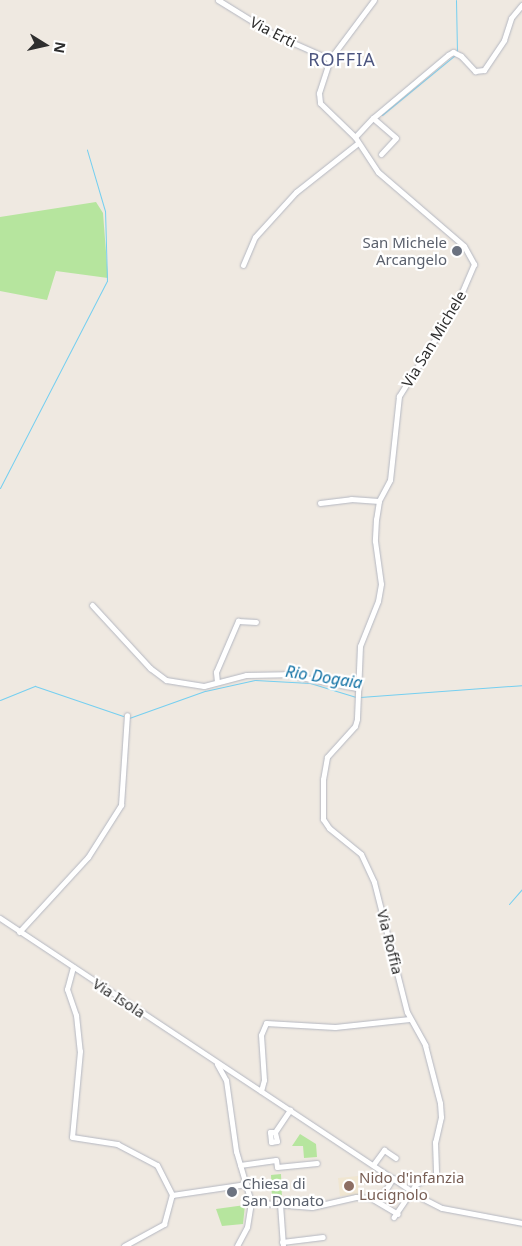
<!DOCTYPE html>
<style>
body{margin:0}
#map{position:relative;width:522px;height:1246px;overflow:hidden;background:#efe9e1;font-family:"Noto Sans",sans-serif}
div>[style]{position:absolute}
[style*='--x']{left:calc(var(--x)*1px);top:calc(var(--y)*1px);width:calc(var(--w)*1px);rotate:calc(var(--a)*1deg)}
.education>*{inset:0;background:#f0e6d1}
.green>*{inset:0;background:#b6e59e}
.stream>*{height:1px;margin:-0.5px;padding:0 0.5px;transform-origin:0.5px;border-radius:0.5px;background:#75cff0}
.roads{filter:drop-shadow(0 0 1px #b4b7c1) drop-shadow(0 0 1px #b4b7c1)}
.minor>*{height:5px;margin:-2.5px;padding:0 2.5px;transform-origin:2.5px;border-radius:2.5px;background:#fff}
.dots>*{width:14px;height:14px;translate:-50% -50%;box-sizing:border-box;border:2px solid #fff;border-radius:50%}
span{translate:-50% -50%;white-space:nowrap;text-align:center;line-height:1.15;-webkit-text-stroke:4.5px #fff;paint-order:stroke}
.street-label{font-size:15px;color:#2e2e2e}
.worship-label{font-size:15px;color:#5b616d}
.right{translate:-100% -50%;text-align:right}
.left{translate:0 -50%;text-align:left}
.education-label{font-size:15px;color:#785e54}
.water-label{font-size:16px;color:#0d6fa3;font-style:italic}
.quarter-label{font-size:18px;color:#4d5680;letter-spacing:1px}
.north{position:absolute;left:20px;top:20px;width:50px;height:50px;-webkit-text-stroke:4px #fff;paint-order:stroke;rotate:100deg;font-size:14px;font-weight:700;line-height:20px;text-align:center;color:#2e2e2e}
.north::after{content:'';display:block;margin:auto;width:18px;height:22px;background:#2e2e2e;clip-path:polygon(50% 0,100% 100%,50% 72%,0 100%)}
</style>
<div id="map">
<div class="education">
<i style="clip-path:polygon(358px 1176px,359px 1195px,340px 1196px,338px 1178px)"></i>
</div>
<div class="green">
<i style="clip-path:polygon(96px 202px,103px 213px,108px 278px,56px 271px,47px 300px,0 291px,0 217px)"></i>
<i style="clip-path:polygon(300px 1134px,316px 1144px,317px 1157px,304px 1158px,303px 1146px,292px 1146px)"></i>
<i style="clip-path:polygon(281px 1174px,282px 1199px,272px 1198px,271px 1175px)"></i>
<i style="clip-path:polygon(245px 1205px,243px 1224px,222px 1226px,216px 1209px)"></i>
</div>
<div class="stream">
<i style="--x:456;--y:0;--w:51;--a:88.9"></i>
<i style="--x:382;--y:115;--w:94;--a:-39.4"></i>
<i style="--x:0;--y:488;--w:233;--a:-62.7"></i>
<i style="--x:107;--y:281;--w:70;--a:-91.6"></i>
<i style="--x:105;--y:211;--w:64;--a:-106.4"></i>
<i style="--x:360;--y:697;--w:162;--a:-4.2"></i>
<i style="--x:0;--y:700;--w:38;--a:-22"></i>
<i style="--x:35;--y:686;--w:93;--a:18.8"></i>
<i style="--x:129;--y:718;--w:81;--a:-19.6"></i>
<i style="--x:205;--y:691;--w:51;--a:-12.4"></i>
<i style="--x:255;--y:680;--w:55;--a:3.1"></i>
<i style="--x:310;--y:683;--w:48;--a:16.9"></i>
<i style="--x:509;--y:904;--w:20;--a:-49"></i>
</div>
<div class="roads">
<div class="minor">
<i style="--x:218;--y:0;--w:65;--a:31.7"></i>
<i style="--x:273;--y:34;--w:62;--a:23.7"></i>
<i style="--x:374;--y:0;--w:74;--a:126.7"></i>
<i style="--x:330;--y:59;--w:36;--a:108"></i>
<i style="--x:319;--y:93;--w:10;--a:84"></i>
<i style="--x:320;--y:103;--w:49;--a:44.2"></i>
<i style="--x:355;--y:137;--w:42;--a:56.7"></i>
<i style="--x:378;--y:172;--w:113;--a:40.7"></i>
<i style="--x:464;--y:246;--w:21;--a:61"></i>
<i style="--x:474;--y:264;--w:46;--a:113.2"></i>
<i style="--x:456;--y:306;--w:107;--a:122.3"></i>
<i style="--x:399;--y:396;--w:84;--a:96.1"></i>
<i style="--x:390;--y:480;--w:24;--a:118"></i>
<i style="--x:379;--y:501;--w:18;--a:99"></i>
<i style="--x:376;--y:519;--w:22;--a:93"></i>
<i style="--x:375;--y:541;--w:43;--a:82.1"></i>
<i style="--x:381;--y:584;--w:17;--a:100"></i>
<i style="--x:378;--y:601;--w:48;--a:111.8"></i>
<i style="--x:360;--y:646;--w:73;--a:92.4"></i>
<i style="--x:357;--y:719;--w:7;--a:106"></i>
<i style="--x:355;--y:726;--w:42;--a:132.1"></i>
<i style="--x:327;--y:757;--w:22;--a:100"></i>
<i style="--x:323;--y:779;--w:40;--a:90"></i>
<i style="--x:323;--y:819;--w:11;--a:56"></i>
<i style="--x:329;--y:828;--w:41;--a:39.1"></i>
<i style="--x:361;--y:854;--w:31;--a:65"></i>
<i style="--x:374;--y:882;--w:134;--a:75.8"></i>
<i style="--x:407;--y:1012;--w:38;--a:61"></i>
<i style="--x:425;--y:1045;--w:60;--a:75.5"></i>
<i style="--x:440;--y:1103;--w:14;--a:86"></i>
<i style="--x:441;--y:1117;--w:26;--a:103"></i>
<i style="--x:435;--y:1142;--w:33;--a:88"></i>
<i style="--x:436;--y:1175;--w:22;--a:156"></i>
<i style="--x:416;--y:1184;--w:40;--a:124"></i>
<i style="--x:373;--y:118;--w:30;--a:41"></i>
<i style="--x:396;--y:138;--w:22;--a:133"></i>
<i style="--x:355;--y:137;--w:26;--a:-47"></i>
<i style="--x:373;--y:118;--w:98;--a:-40"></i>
<i style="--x:448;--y:55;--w:6;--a:-31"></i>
<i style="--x:453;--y:52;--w:9;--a:27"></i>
<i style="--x:461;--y:56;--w:21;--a:47"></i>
<i style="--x:475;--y:71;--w:9;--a:-6"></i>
<i style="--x:484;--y:70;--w:36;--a:-56"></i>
<i style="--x:504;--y:40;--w:23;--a:-72"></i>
<i style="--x:511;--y:18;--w:17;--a:-50"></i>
<i style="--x:243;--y:265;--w:30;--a:-67"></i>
<i style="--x:255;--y:237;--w:61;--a:-47.7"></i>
<i style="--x:296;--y:192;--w:79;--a:-38.3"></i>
<i style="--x:320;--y:503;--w:31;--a:-7"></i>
<i style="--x:351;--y:499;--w:28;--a:4"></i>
<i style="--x:92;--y:605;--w:86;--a:47.4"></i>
<i style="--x:150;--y:668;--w:20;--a:37"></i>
<i style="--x:166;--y:680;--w:38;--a:9"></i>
<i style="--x:204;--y:686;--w:43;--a:-14.7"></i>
<i style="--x:246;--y:675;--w:39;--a:-1"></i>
<i style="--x:285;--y:674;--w:73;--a:11"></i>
<i style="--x:217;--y:682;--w:10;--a:-96"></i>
<i style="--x:216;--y:672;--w:56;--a:-66.7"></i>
<i style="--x:238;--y:621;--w:18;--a:3"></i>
<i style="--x:0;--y:918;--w:506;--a:33.56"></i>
<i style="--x:422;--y:1198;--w:22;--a:27"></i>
<i style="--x:442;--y:1208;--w:81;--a:10.6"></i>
<i style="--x:19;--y:932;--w:102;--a:-47.4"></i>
<i style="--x:88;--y:857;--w:62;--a:-57.6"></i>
<i style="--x:121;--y:805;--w:90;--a:-86.2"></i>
<i style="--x:73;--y:967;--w:23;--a:105"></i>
<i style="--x:67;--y:989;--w:28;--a:71"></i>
<i style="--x:76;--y:1015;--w:36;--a:84"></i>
<i style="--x:80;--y:1051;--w:86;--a:95.3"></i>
<i style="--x:72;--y:1137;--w:46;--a:8.8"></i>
<i style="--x:117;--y:1144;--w:45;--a:27.7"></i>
<i style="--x:157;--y:1165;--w:34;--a:63"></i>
<i style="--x:172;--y:1195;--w:75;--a:-8.5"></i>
<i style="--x:217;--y:1064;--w:18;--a:61"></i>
<i style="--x:226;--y:1080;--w:72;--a:82"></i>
<i style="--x:236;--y:1151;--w:53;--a:73.6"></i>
<i style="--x:251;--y:1202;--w:25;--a:99"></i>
<i style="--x:247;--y:1227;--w:21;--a:118"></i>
<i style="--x:261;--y:1091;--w:11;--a:-75"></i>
<i style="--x:264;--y:1080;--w:45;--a:-93.8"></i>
<i style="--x:261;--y:1035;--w:13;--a:-67"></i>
<i style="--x:266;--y:1023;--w:69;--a:3.3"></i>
<i style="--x:335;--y:1027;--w:75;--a:-6.1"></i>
<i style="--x:275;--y:1132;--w:5;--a:180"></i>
<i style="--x:270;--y:1132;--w:10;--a:84"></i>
<i style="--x:271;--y:1142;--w:6;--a:-9"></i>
<i style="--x:277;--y:1141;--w:9;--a:-103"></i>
<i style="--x:275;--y:1132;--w:27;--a:-56"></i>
<i style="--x:240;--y:1165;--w:36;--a:-8"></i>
<i style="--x:276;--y:1160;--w:7;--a:82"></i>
<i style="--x:277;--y:1167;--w:40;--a:-5.7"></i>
<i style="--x:373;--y:1165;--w:19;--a:-54"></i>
<i style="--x:384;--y:1150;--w:14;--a:34"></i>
<i style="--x:379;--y:1201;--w:27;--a:-59"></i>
<i style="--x:251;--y:1202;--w:61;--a:4.7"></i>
<i style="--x:312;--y:1207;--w:45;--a:-12.8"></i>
<i style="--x:356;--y:1197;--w:15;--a:4"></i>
<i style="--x:371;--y:1198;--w:31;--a:31"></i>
<i style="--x:280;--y:1204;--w:42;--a:85.9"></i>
<i style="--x:282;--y:1242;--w:41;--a:-7"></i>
<i style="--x:124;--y:1246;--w:46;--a:-28.8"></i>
<i style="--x:164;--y:1224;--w:30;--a:-75"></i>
</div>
</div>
<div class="dots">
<i style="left:457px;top:251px;background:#6b7280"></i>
<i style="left:349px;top:1186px;background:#8d6e63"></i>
<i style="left:232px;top:1192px;background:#6b7280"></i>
</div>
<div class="street-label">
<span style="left:273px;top:32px;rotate:27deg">Via Erti</span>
<span style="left:434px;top:339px;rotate:-59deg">Via San Michele</span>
<span style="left:390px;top:942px;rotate:76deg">Via Roffia</span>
<span style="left:119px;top:998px;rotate:33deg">Via Isola</span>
</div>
<div class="worship-label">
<span class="right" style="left:447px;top:251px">San Michele<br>Arcangelo</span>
<span class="left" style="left:242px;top:1192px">Chiesa di<br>San Donato</span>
</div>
<div class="education-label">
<span class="left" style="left:359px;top:1186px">Nido d'infanzia<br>Lucignolo</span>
</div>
<div class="water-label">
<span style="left:324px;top:677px;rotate:9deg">Rio Dogaia</span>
</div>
<div class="quarter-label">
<span style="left:342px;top:59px">ROFFIA</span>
</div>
<div class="north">N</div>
</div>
